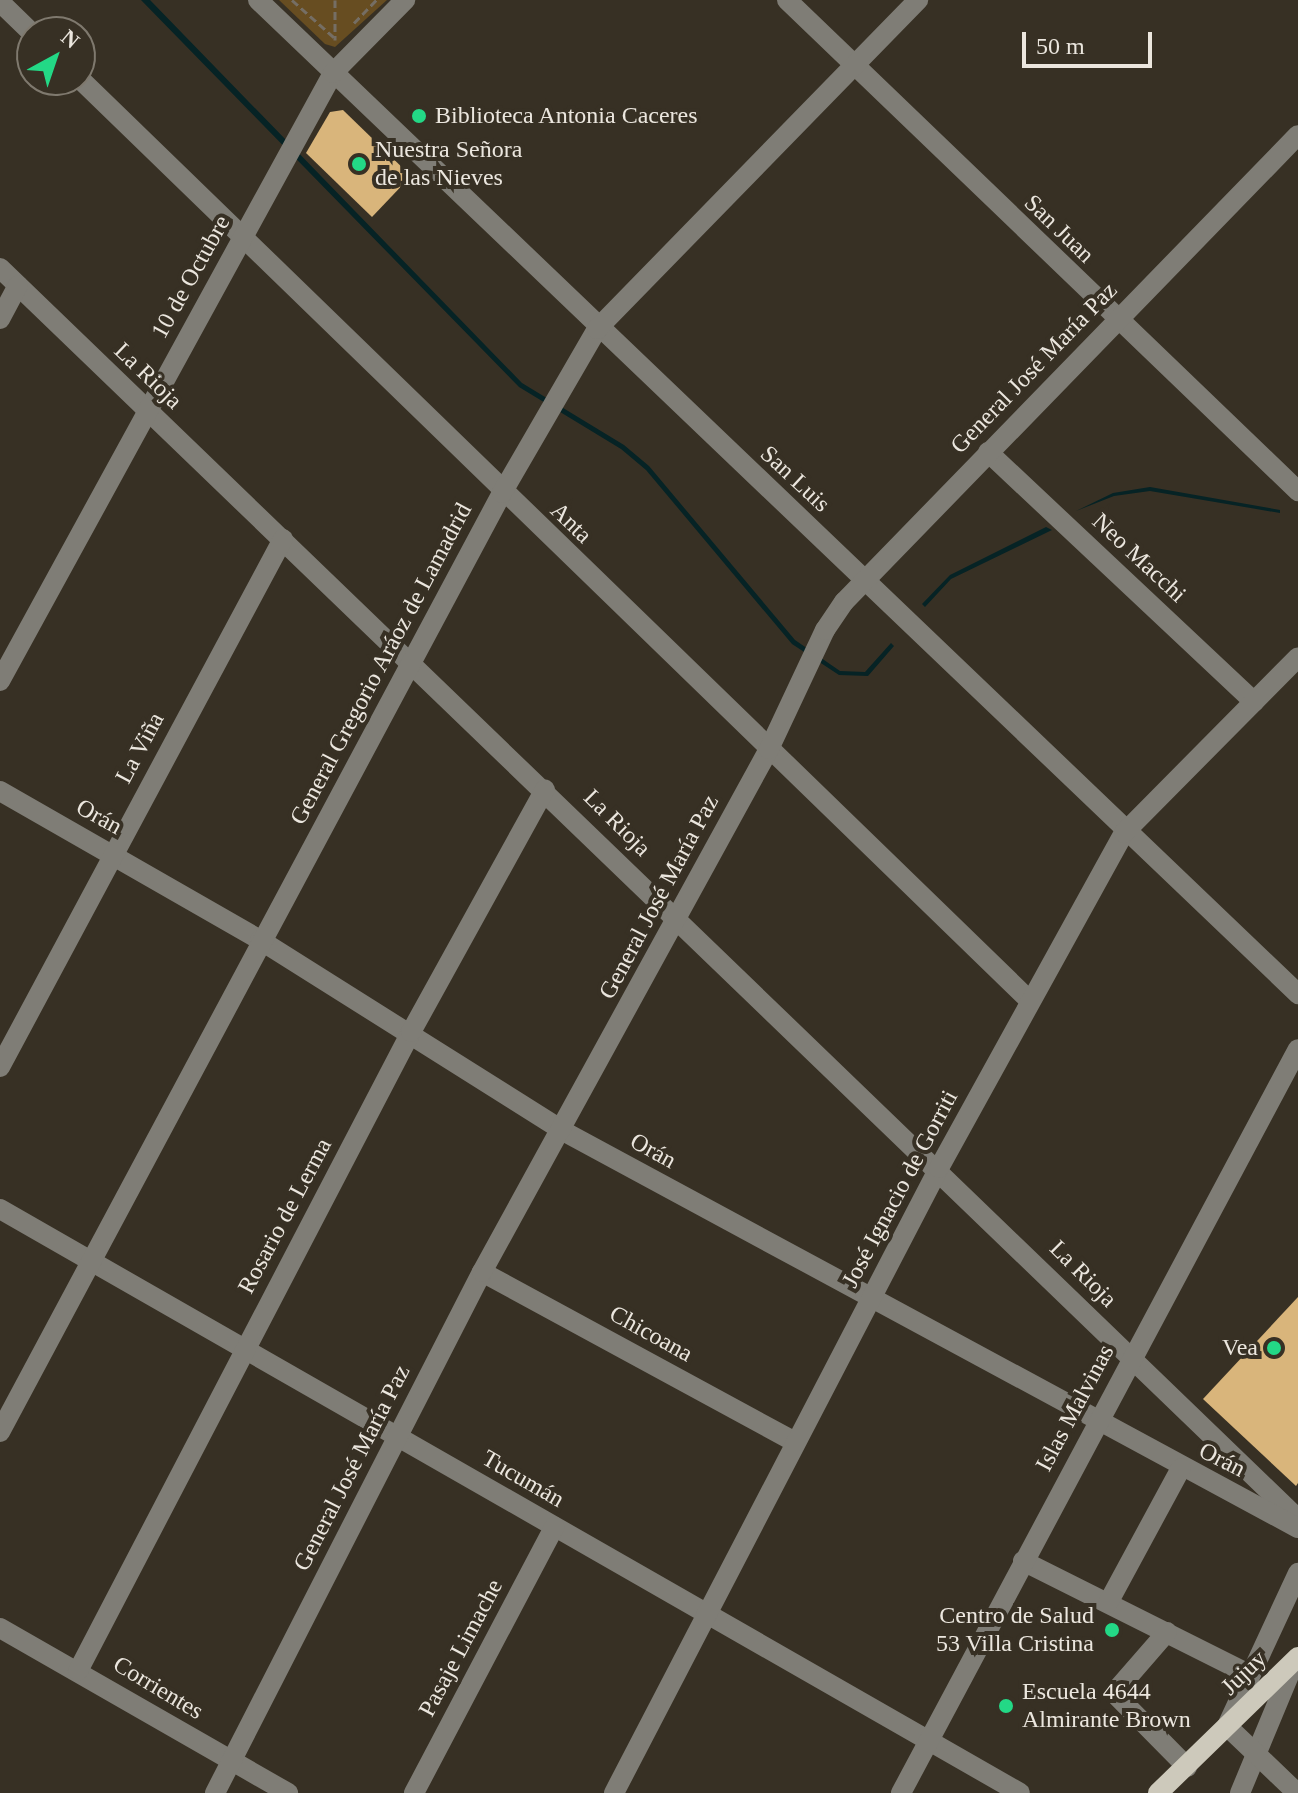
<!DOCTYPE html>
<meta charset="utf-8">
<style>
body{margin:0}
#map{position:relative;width:1298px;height:1793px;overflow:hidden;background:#373024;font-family:Georgia,serif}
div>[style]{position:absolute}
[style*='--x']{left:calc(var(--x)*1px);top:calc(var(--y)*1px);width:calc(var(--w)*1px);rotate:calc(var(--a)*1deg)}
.green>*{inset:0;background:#674d21}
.water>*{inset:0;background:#062325}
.building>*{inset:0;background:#d9b57b}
.path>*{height:3px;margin-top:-1.5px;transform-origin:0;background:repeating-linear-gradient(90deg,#756e64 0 8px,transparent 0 12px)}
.minor>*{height:20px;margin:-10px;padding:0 10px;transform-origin:10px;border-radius:10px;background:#7f7d76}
.major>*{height:20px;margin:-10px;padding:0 10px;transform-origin:10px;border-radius:10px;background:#cdc9bb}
.dots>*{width:22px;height:22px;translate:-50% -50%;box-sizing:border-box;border:4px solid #373024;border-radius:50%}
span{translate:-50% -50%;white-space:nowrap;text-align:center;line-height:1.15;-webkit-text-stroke:8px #373024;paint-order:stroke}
.poi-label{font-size:24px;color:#ebe6de}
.left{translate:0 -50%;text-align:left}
.right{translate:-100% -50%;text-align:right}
.street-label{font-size:24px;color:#ebe6de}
.north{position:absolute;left:16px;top:16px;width:80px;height:80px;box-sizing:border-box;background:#373024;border:2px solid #7f796e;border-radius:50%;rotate:40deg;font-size:22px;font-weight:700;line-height:32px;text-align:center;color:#ebe6de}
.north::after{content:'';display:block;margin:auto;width:28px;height:36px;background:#23d886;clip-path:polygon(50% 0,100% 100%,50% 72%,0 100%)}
.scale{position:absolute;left:1022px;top:32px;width:130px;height:36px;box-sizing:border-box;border:4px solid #ebe6de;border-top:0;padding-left:10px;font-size:24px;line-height:28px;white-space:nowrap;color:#ebe6de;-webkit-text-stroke:6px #373024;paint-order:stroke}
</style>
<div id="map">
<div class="green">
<i style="clip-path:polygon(279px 0,387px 0,335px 47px,325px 44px)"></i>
</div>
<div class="water">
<i style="clip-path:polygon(141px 0,150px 0,522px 383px,624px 445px,649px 466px,795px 640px,840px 671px,865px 672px,891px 643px,894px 646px,868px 676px,839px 675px,792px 644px,646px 470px,621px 449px,519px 387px)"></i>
<i style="clip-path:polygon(1150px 487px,1280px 510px,1280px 513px,1150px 491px,1114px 496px,1076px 511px,1113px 493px)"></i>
<i style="clip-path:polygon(1046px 527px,1052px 530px,951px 579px,925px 607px,922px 604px,950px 575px)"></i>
</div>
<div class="building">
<i style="clip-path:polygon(343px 110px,411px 176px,372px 217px,306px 153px,330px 112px)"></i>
<i style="clip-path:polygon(1298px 1297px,1298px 1483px,1296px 1486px,1203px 1399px)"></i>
</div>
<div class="path">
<i style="--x:292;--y:0;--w:60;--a:41.6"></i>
<i style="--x:335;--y:0;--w:40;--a:90"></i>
<i style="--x:354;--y:23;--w:32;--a:-46"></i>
</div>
<div class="minor">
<i style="--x:258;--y:0;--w:1439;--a:43.7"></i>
<i style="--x:787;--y:0;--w:709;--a:43.86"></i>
<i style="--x:0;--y:2;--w:45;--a:44.1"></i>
<i style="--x:80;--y:79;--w:1324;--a:44.14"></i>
<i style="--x:0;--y:268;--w:1803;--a:43.94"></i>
<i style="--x:0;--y:319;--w:38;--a:-62"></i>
<i style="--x:988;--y:452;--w:365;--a:43.2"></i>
<i style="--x:0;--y:681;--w:693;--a:-61.29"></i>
<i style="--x:333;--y:73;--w:103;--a:-45.4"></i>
<i style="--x:0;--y:791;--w:300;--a:29.8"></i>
<i style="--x:260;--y:940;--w:358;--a:32.2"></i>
<i style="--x:563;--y:1131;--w:835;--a:28.38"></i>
<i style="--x:0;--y:1067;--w:599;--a:-61.81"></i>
<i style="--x:0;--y:1209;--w:1175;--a:29.79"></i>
<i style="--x:482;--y:1272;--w:356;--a:28.5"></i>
<i style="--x:0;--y:1432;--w:1065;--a:-61.87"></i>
<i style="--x:502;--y:493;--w:190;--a:-59.9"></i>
<i style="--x:597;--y:329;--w:460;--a:-45.7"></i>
<i style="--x:1023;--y:1561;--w:250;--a:26.6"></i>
<i style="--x:1108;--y:1603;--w:153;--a:-61.6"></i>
<i style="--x:0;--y:1628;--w:332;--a:29.8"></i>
<i style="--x:1167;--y:1632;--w:81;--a:131"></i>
<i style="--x:1114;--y:1693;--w:104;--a:45.4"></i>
<i style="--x:78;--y:1671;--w:721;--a:-62.47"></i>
<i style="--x:411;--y:1032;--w:277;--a:-61.1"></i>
<i style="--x:215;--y:1793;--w:585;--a:-62.87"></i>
<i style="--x:482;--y:1272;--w:597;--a:-61.24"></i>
<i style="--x:769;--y:749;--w:132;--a:-64.8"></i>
<i style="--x:825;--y:630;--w:34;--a:-56"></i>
<i style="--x:844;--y:602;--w:651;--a:-45.81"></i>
<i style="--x:414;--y:1793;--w:301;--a:-62.2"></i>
<i style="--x:614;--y:1793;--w:704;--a:-62.53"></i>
<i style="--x:939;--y:1168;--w:383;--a:-61.1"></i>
<i style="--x:1124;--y:833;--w:247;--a:-45.3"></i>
<i style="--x:901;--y:1793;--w:843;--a:-61.92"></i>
<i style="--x:1240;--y:1793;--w:143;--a:-67.4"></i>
<i style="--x:1297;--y:1793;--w:97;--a:-136.3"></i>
<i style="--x:1227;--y:1726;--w:169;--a:-65.1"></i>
</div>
<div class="major">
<i style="--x:1158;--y:1793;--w:195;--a:-44.2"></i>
</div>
<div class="dots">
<i style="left:419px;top:116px;background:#23d886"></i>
<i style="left:359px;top:164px;background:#23d886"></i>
<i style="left:1274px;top:1348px;background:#23d886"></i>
<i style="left:1112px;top:1630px;background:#23d886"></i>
<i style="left:1006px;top:1706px;background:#23d886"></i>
</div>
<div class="poi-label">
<span class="left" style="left:435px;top:116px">Biblioteca Antonia Caceres</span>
<span class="left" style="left:375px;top:164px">Nuestra Señora<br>de las Nieves</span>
<span class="right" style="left:1258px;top:1348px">Vea</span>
<span class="right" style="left:1094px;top:1630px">Centro de Salud<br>53 Villa Cristina</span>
<span class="left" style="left:1022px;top:1706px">Escuela 4644<br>Almirante Brown</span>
</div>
<div class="street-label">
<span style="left:1059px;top:229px;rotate:44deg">San Juan</span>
<span style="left:191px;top:277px;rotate:-61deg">10 de Octubre</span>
<span style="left:1034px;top:368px;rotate:-46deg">General José María Paz</span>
<span style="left:148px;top:376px;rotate:44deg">La Rioja</span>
<span style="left:795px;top:479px;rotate:43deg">San Luis</span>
<span style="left:571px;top:523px;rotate:44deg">Anta</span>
<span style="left:1139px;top:558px;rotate:43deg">Neo Macchi</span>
<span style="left:381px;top:664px;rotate:-62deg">General Gregorio Aráoz de Lamadrid</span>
<span style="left:140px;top:748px;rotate:-62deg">La Viña</span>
<span style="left:99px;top:817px;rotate:29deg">Orán</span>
<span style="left:617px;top:823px;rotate:45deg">La Rioja</span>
<span style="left:659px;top:897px;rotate:-62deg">General José María Paz</span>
<span style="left:653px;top:1151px;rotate:29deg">Orán</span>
<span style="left:900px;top:1189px;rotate:-62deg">José Ignacio de Gorriti</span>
<span style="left:285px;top:1216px;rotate:-62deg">Rosario de Lerma</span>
<span style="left:1083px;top:1274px;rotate:45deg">La Rioja</span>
<span style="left:651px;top:1334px;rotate:29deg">Chicoana</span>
<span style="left:1075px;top:1408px;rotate:-62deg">Islas Malvinas</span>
<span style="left:1222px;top:1460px;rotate:27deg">Orán</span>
<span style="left:352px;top:1468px;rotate:-63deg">General José María Paz</span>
<span style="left:523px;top:1479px;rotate:30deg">Tucumán</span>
<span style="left:461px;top:1648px;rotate:-62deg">Pasaje Limache</span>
<span style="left:1244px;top:1673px;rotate:-44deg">Jujuy</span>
<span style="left:158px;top:1688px;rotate:31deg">Corrientes</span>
</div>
<div class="north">N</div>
<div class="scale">50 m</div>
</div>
